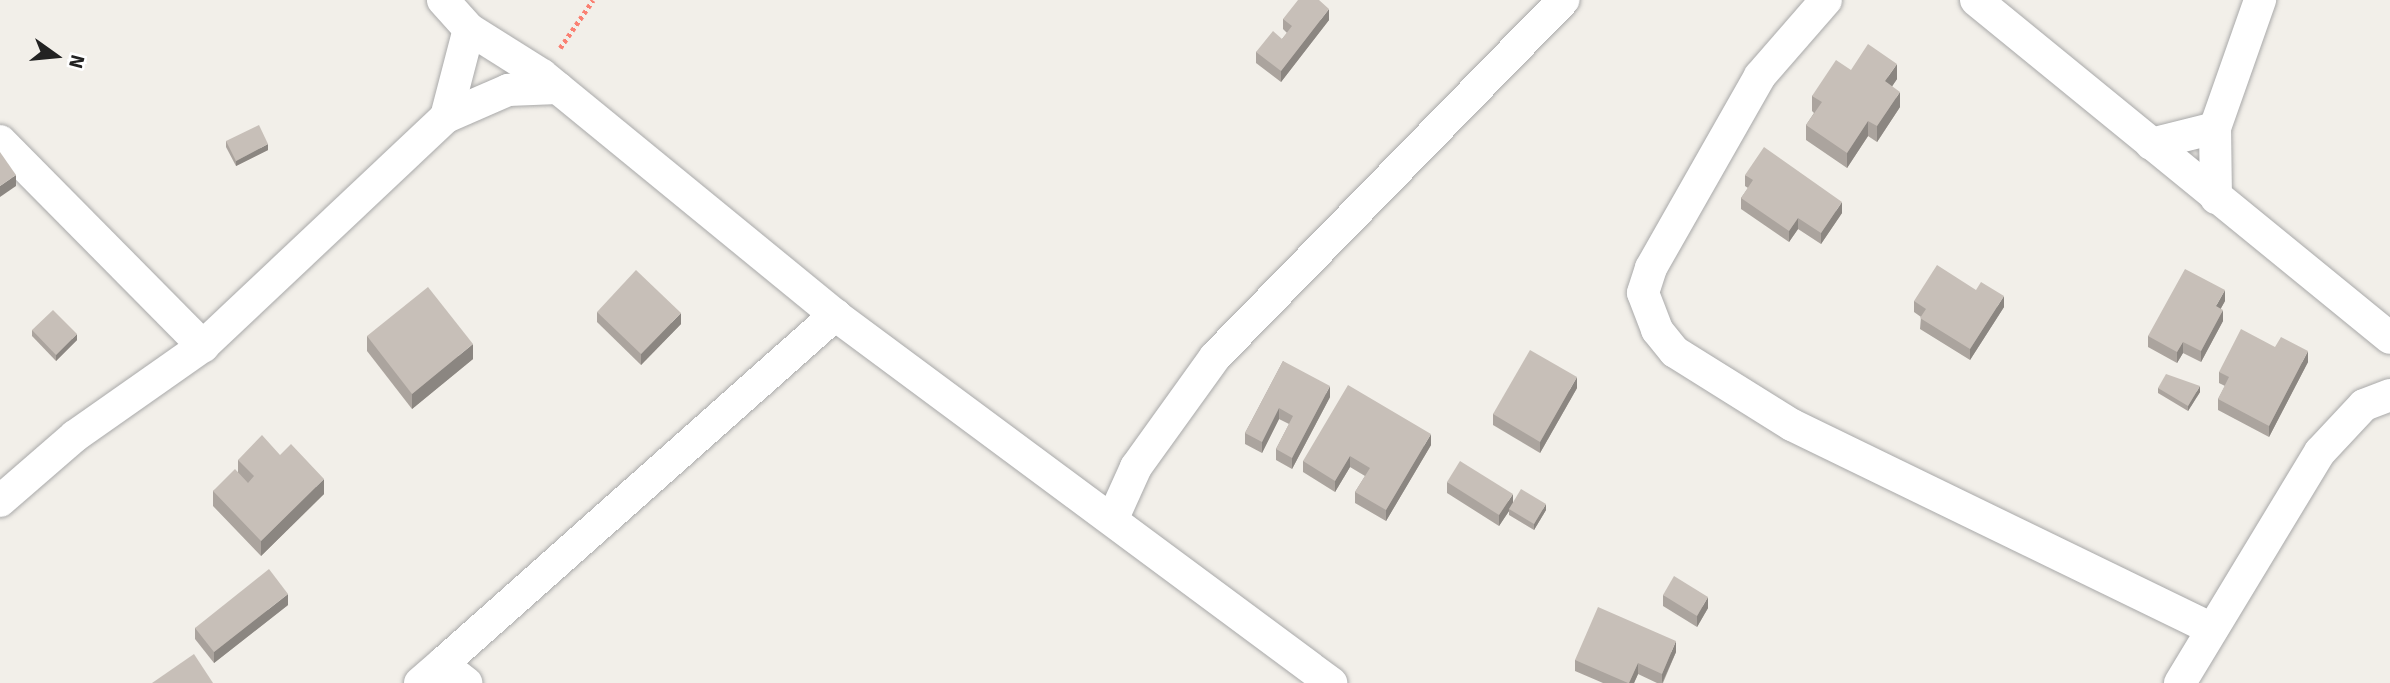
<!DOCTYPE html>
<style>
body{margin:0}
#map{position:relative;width:2390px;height:683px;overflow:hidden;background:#f2efe9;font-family:Signika,sans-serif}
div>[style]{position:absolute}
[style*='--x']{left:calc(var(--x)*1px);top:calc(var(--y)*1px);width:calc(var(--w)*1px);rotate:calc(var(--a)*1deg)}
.path>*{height:4.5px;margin-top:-2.25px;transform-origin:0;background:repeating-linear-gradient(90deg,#fa8072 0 3.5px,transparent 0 7px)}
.roads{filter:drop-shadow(0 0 2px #a9a9a9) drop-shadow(0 0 2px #a9a9a9)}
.minor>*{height:32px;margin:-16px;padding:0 16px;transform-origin:16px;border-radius:16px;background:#fff}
.wall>*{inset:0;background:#aba49e}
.shaded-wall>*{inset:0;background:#8b8681}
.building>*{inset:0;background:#c7bfb8}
span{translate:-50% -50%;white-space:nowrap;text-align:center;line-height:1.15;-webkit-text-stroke:7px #fff;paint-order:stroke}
.north{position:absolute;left:21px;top:21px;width:70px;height:70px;-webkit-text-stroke:5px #fff;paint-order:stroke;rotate:105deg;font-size:19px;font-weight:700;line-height:28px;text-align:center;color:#222}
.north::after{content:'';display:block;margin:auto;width:24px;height:32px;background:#222;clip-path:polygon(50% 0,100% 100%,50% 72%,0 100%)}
</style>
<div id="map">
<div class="path">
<i style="--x:560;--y:48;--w:58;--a:-55.5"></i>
</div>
<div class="roads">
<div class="minor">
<i style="--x:1826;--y:0;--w:101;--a:131"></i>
<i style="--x:1760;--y:76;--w:221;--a:119.6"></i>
<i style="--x:1651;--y:268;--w:26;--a:108"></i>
<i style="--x:1643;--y:293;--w:40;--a:69"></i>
<i style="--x:1657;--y:330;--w:28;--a:51"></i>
<i style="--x:1675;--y:352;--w:138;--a:32"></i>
<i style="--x:1792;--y:425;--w:467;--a:25.9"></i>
<i style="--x:1976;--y:0;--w:534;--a:39.23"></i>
<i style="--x:469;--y:29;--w:86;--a:32.2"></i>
<i style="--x:542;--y:75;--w:379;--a:39.3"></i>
<i style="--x:835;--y:315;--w:618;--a:36.57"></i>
<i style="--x:446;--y:117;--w:68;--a:-23.5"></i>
<i style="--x:508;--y:90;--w:50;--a:-2.3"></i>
<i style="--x:0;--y:141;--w:289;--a:45.3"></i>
<i style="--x:2151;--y:144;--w:66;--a:-14"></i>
<i style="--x:2216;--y:198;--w:70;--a:-90.8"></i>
<i style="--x:2215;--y:128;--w:136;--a:-70.6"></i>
<i style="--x:0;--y:501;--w:99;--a:-40.9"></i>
<i style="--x:75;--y:436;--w:156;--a:-35.1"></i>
<i style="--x:203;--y:346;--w:334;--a:-43.3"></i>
<i style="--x:446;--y:117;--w:91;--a:-75.4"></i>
<i style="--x:469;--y:29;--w:39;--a:-132"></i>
<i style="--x:1113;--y:518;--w:56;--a:-65.7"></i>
<i style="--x:1136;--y:467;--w:135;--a:-54.3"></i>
<i style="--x:1215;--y:357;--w:499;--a:-45.7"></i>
<i style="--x:442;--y:664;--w:526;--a:-41.61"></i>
<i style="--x:420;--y:683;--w:29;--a:-41"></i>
<i style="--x:442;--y:664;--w:31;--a:38"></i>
<i style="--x:2180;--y:683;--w:270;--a:-58.8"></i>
<i style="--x:2320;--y:452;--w:64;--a:-46.9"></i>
<i style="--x:2364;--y:405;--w:28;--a:-21"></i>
</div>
</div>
<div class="wall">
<i style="clip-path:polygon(1283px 19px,1329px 20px,1281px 82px,1256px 63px,1256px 52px,1282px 39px,1287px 33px,1283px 29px)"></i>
<i style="clip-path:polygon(1851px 70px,1897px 79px,1892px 86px,1900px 107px,1877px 142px,1868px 136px,1847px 168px,1806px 140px,1806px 125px,1814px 113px,1812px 111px,1812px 96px)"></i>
<i style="clip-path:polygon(226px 141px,268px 150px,236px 166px,226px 147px)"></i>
<i style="clip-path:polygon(1745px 175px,1842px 213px,1821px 244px,1798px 229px,1789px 242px,1741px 209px,1741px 198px,1748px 188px,1745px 186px)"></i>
<i style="clip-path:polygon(1914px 301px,2004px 307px,1970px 360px,1920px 329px,1921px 317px,1914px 312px)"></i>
<i style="clip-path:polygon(2225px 301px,2221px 308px,2223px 321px,2201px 362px,2183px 353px,2177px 363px,2148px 347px,2148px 336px)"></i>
<i style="clip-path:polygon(597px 312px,681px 324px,641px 365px,597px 322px)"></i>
<i style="clip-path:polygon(32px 330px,77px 340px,56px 361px,32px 336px)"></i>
<i style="clip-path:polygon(367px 336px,473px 359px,412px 409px,367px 351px)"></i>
<i style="clip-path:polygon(1283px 361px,1330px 397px,1292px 469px,1276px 460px,1276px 449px,1289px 424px,1279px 419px,1262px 453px,1245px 444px,1245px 433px)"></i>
<i style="clip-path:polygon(2308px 362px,2269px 437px,2218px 410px,2218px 399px,2225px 386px,2219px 383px,2219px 372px)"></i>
<i style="clip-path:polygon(1577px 388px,1540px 453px,1493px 425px,1493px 414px)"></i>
<i style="clip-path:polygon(2158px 388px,2200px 392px,2188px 411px,2158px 393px)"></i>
<i style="clip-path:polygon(1431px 445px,1386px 521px,1355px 503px,1355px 492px,1365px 476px,1350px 467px,1335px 492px,1303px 472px,1303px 461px)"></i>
<i style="clip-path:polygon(280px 455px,324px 494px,261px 556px,213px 506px,213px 491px,238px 473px,238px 460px)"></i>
<i style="clip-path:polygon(1447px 482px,1513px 503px,1546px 510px,1534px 530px,1509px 515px,1509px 511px,1499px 526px,1447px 493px)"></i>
<i style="clip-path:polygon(1663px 595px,1708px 608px,1697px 627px,1663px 606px)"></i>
<i style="clip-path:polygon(288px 605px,214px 663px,195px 639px,195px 628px)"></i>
<i style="clip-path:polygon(1676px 652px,1663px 683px,1657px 683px,1638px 674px,1634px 683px,1603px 683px,1575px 671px,1575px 660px)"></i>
</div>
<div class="shaded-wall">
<i style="clip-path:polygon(1329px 9px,1329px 20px,1281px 82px,1281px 71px)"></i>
<i style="clip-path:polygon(1897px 64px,1897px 79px,1885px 97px,1885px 81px)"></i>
<i style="clip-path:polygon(1900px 92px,1900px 107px,1877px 142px,1877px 126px)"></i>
<i style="clip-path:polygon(1868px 121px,1868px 136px,1847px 168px,1847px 153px)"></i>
<i style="clip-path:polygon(268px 144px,268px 150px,236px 166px,236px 161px)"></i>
<i style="clip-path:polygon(16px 175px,16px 186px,0 197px,0 186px)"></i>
<i style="clip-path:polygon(1842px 202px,1842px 213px,1821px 244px,1821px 233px)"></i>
<i style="clip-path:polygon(1798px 218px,1798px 229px,1789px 242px,1789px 231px)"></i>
<i style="clip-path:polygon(2225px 290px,2225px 301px,2216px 317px,2216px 306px)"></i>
<i style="clip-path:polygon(2004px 296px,2004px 307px,1970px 360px,1970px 349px)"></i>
<i style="clip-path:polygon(2223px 310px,2223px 321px,2201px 362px,2201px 351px)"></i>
<i style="clip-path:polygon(681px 313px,681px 324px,641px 365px,641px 354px)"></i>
<i style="clip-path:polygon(77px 334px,77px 340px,56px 361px,56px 355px)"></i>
<i style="clip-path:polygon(2183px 342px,2183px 353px,2177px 363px,2177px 352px)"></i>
<i style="clip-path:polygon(473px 344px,473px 359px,412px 409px,412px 394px)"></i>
<i style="clip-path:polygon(2308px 351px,2308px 362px,2269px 437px,2269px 426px)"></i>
<i style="clip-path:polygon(1577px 377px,1577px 388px,1540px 453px,1540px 442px)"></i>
<i style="clip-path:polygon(1330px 386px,1330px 397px,1292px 469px,1292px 458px)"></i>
<i style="clip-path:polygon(2200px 386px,2200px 392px,2188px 411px,2188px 406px)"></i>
<i style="clip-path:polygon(1279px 408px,1279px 419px,1262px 453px,1262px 442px)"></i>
<i style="clip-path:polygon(1431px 434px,1431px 445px,1386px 521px,1386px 510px)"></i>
<i style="clip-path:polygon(1350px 456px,1350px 467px,1335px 492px,1335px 481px)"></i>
<i style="clip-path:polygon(324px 479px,324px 494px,261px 556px,261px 541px)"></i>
<i style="clip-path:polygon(1513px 494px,1513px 505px,1509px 509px,1509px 511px,1499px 526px,1499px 515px)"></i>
<i style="clip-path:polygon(1546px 504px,1546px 510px,1534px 530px,1534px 524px)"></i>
<i style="clip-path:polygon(288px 594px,288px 605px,214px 663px,214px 652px)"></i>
<i style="clip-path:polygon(1708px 597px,1708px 608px,1697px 627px,1697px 616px)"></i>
<i style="clip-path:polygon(1676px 641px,1676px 652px,1662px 683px,1662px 674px)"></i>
<i style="clip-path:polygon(1638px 663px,1638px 674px,1634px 683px,1629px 683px)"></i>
</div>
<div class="building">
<i style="clip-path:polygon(1298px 0,1319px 0,1329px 9px,1281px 71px,1256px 52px,1273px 31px,1282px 39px,1292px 26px,1283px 19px)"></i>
<i style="clip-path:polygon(1868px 44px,1897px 64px,1885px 81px,1900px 92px,1877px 126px,1868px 121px,1847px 153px,1806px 125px,1822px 102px,1812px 96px,1836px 60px,1851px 70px)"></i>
<i style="clip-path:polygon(259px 125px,268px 144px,236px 161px,226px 141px)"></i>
<i style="clip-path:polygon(1764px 147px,1842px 202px,1821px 233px,1798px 218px,1789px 231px,1741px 198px,1753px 180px,1745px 175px)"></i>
<i style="clip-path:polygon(0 152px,16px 175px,0 186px)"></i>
<i style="clip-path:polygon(1937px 265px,1976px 290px,1981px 282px,2004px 296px,1970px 349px,1920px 318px,1926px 309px,1914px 301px)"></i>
<i style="clip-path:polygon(2185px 269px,2225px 290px,2216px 306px,2223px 310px,2201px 351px,2183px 342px,2177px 352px,2148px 336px)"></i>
<i style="clip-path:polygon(636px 270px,681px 313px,641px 354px,597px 312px)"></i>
<i style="clip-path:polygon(428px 287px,473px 344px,412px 394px,367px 336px)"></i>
<i style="clip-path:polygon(53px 310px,77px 334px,56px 355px,32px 330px)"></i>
<i style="clip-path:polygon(2241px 329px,2275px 347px,2281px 337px,2308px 351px,2269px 426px,2218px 399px,2229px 377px,2219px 372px)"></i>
<i style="clip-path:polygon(1530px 350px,1577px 377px,1540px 442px,1493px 414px)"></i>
<i style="clip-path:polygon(1283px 361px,1330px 386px,1292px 458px,1276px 449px,1293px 416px,1279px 408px,1262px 442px,1245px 433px)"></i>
<i style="clip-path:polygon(2166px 374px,2200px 386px,2188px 406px,2158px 388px)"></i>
<i style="clip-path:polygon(1348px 385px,1431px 434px,1386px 510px,1355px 492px,1370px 468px,1350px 456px,1335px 481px,1303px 461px)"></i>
<i style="clip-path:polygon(262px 435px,280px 455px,291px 444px,324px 479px,261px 541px,213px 491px,235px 469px,248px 483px,254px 476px,238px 460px)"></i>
<i style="clip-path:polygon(1460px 461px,1513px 494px,1499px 515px,1447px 482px)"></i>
<i style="clip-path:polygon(1521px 489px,1546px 504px,1534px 524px,1509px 509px)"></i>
<i style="clip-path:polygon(269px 569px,288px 594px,214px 652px,195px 628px)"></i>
<i style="clip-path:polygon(1674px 576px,1708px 597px,1697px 616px,1663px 595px)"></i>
<i style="clip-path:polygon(1598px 607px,1676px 641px,1662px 674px,1638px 663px,1629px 683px,1628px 683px,1575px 660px)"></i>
<i style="clip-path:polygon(194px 654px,213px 683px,152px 683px)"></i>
</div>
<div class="north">N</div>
</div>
